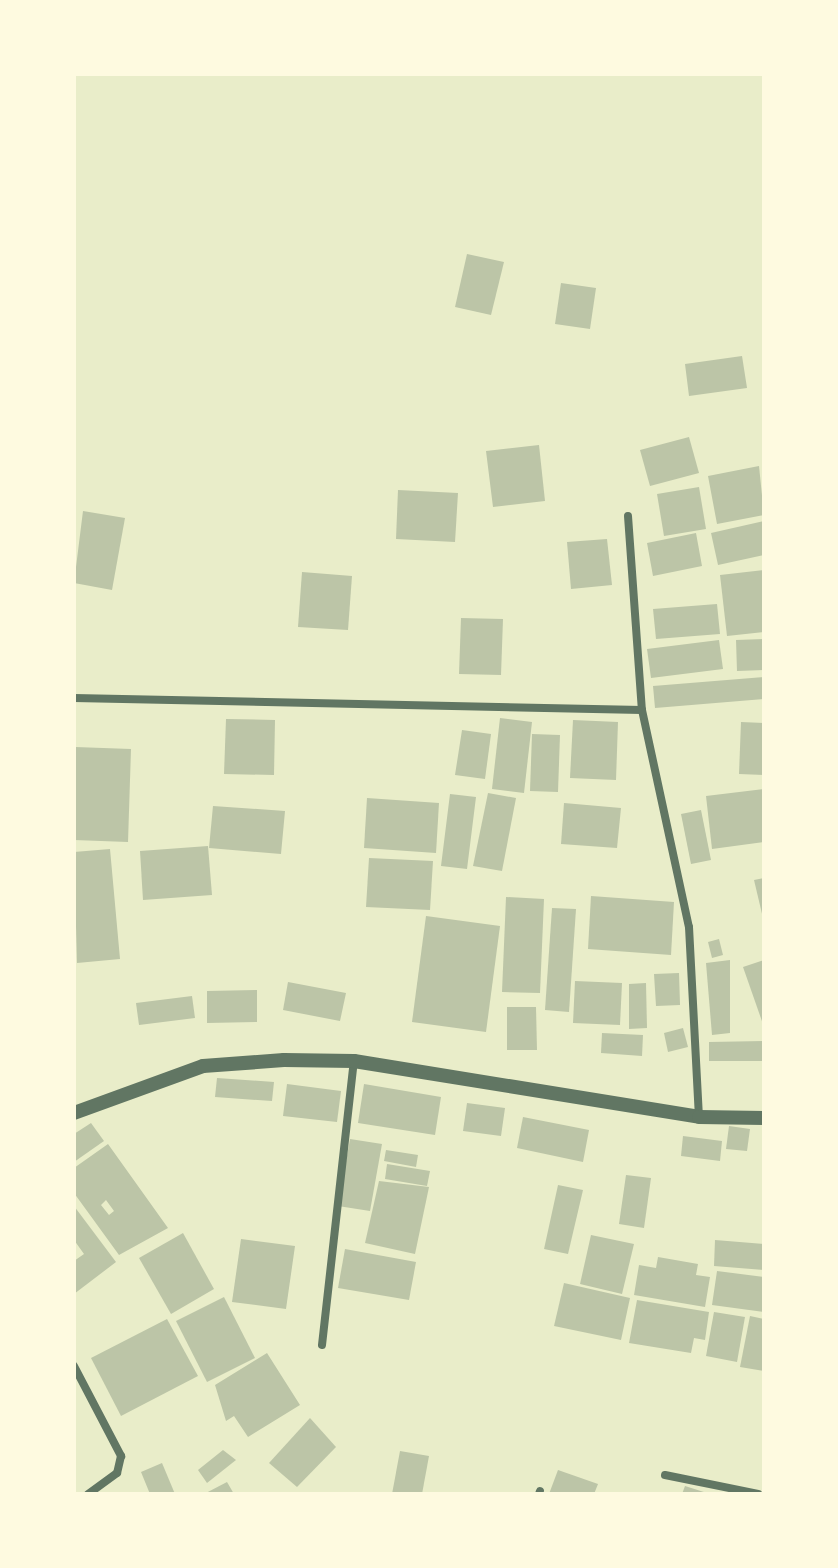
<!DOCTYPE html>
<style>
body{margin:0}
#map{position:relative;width:838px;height:1568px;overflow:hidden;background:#e9edc9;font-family:Poppins,sans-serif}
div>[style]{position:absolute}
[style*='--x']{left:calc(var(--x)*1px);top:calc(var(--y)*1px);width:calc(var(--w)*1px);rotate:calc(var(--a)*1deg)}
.building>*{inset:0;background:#bcc5a7}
.minor>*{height:8px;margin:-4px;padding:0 4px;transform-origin:4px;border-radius:4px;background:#617663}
.tertiary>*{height:14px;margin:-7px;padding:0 7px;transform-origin:7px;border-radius:7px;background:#617663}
span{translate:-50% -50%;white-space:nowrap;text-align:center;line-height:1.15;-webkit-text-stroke:7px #fefae0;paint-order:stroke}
.frame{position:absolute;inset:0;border:76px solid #fefae0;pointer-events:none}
</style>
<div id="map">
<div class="building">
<i style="clip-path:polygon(467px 254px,504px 262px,491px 315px,455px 307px)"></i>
<i style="clip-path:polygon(561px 283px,596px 288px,590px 329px,555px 324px)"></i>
<i style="clip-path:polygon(742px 356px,747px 388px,689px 396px,685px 364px)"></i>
<i style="clip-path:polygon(689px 437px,699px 473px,650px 486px,640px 450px)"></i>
<i style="clip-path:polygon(539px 445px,545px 501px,493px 507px,486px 451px)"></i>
<i style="clip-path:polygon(759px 466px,764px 515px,717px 524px,708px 476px)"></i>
<i style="clip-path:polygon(699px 487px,706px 529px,664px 536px,657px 494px)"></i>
<i style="clip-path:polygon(398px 490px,458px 493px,455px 542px,396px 539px)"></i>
<i style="clip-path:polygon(83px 511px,125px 518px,112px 590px,74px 583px)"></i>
<i style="clip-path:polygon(764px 521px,764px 555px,718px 565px,711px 533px)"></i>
<i style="clip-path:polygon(696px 533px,702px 566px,653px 576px,647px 543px)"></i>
<i style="clip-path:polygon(607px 539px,612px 585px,571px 589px,567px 542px)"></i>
<i style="clip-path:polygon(764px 570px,764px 632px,727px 636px,720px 575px)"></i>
<i style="clip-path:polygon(302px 572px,352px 576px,348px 630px,298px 627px)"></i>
<i style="clip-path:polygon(717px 604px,720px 634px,656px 639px,653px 609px)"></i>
<i style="clip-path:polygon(461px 618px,503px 619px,501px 675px,459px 674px)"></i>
<i style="clip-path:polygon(764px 639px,764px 670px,737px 671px,736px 640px)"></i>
<i style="clip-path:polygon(719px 640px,723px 669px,651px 678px,647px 649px)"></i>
<i style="clip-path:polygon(764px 677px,764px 699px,655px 708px,653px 686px)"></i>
<i style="clip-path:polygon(500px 718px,532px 722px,524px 793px,492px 789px)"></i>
<i style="clip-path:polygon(226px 719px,275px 720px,274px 775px,224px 774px)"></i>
<i style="clip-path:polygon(573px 720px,618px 722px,616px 780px,570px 778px)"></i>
<i style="clip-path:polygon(741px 722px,764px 723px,764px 775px,739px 774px)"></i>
<i style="clip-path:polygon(462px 730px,491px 734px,485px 779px,455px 775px)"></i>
<i style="clip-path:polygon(532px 734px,560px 735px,558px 792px,530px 791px)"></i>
<i style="clip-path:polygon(75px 747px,131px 749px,128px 842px,74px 840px)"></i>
<i style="clip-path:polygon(764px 789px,764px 842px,712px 849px,706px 796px)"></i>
<i style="clip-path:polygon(488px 793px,516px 798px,502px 871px,473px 866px)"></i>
<i style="clip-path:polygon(450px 794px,476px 797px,467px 869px,441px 866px)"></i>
<i style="clip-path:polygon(367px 798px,439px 803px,436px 853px,364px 848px)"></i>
<i style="clip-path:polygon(564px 803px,621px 808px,617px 848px,561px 844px)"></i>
<i style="clip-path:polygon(213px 806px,285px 811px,281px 854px,209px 848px)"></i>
<i style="clip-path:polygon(701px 810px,711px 860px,691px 864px,681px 814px)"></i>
<i style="clip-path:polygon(208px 846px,212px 895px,143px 900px,140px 851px)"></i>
<i style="clip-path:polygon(110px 849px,120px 959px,77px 963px,74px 852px)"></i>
<i style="clip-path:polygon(369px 858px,433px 861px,430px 910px,366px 907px)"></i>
<i style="clip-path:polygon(764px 878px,764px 918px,763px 918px,754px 880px)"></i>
<i style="clip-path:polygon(591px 896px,674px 902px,671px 955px,588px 949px)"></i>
<i style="clip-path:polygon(506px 897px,544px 899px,540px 993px,502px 992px)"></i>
<i style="clip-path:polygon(552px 908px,576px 909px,569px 1012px,545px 1010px)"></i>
<i style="clip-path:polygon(426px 916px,500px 926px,486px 1032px,412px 1022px)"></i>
<i style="clip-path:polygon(719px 939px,723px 955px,712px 958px,708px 942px)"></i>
<i style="clip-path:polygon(730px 960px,730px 1033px,712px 1035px,706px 963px)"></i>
<i style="clip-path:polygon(764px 960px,764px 1027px,743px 967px)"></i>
<i style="clip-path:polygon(679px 973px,680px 1005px,656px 1006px,654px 974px)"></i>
<i style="clip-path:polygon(575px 981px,622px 983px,620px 1025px,573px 1023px)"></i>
<i style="clip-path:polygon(288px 982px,346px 993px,340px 1021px,283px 1010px)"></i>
<i style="clip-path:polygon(646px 983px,647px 1028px,629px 1029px,629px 984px)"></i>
<i style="clip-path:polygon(257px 990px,257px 1022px,207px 1023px,207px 991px)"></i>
<i style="clip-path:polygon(192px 996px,195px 1018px,139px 1025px,136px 1003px)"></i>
<i style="clip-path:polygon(507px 1007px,536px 1007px,537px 1050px,507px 1050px)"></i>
<i style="clip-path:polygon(683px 1028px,688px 1047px,668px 1052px,664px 1033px)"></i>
<i style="clip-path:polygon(602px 1033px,643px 1035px,642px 1056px,601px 1053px)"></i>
<i style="clip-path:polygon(764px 1041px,764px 1061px,709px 1061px,709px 1042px)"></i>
<i style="clip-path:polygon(217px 1078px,274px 1082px,272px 1101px,215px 1097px)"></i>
<i style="clip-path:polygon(287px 1084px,341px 1091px,337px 1122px,283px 1116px)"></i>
<i style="clip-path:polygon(364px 1084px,441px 1097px,435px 1135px,358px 1123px)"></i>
<i style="clip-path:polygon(467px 1103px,505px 1108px,501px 1136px,463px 1131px)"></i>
<i style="clip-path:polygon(523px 1117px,589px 1130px,583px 1162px,517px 1148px)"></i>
<i style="clip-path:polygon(91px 1123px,104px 1141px,74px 1162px,74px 1134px)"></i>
<i style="clip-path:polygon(729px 1126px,750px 1129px,747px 1151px,726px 1149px)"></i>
<i style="clip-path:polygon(683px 1136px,722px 1141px,720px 1161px,681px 1156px)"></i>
<i style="clip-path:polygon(350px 1139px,382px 1144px,370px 1211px,338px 1206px)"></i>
<i style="clip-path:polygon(evenodd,108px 1144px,168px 1228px,119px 1255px,74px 1193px,74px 1168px,108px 1144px,106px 1200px,114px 1211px,109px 1215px,101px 1205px,106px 1200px)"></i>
<i style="clip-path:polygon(386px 1150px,418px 1155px,416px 1167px,384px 1161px)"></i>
<i style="clip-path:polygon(387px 1164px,430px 1171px,427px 1186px,385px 1179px)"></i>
<i style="clip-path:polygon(626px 1175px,651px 1178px,644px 1228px,619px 1224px)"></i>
<i style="clip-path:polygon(379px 1181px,429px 1187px,415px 1254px,365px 1243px)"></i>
<i style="clip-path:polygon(558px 1185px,583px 1190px,568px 1254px,544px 1249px)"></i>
<i style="clip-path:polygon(74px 1206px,116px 1262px,74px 1294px,74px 1261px,84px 1254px,74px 1240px)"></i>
<i style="clip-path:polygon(183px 1233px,214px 1289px,171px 1314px,139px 1258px)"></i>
<i style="clip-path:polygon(591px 1235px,634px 1244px,622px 1294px,580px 1284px)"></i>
<i style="clip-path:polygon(241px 1239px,295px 1246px,286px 1309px,232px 1302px)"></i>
<i style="clip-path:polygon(715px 1240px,764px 1244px,764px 1270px,714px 1266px)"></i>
<i style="clip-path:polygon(345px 1249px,416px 1262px,409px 1300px,338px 1288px)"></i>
<i style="clip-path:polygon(658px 1257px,698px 1264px,696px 1275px,710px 1277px,705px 1307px,634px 1295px,639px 1265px,656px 1268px)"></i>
<i style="clip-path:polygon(717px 1271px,764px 1277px,764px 1312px,712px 1305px)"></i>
<i style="clip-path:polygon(564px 1283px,630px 1298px,621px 1340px,554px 1326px)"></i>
<i style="clip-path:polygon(224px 1297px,255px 1358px,207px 1382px,176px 1321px)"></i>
<i style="clip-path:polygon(637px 1300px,709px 1312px,705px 1340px,694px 1338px,691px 1353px,629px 1343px)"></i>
<i style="clip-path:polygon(714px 1312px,745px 1317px,737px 1362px,706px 1356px)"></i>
<i style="clip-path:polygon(750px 1316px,764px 1319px,764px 1371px,740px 1367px)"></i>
<i style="clip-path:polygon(167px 1319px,198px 1376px,121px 1416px,91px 1358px)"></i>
<i style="clip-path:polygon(267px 1353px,300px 1405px,248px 1437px,234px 1416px,226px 1421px,215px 1385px)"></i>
<i style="clip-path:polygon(310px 1418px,336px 1447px,297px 1487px,269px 1463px)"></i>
<i style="clip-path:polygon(223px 1450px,236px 1460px,207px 1483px,198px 1470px)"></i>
<i style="clip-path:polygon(400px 1451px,429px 1456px,422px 1494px,392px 1494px)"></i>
<i style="clip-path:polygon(162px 1463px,175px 1494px,150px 1494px,141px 1472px)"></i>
<i style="clip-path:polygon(558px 1470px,598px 1484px,594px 1494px,549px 1494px)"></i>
<i style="clip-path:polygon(227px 1482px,234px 1494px,204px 1494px)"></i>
<i style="clip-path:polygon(685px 1486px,707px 1493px,707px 1494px,682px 1494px)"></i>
</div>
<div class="minor">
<i style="--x:628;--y:516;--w:195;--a:85.9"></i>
<i style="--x:74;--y:698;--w:568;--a:1.21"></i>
<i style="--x:642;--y:710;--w:222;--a:77.8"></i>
<i style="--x:689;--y:927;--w:190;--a:87"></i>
<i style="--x:322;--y:1345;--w:286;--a:-83.6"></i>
<i style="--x:74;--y:1366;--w:102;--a:62.4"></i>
<i style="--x:121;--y:1456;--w:17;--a:103"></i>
<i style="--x:117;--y:1473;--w:36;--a:144"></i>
<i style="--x:665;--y:1475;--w:95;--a:11.5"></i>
<i style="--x:539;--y:1494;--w:3;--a:-72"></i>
</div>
<div class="tertiary">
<i style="--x:74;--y:1113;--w:137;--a:-20"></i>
<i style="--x:203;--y:1066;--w:81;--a:-4.2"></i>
<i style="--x:284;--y:1060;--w:70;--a:0.8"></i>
<i style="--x:354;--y:1061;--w:350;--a:9.2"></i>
<i style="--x:699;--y:1117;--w:65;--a:0.9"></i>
</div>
<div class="frame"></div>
</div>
